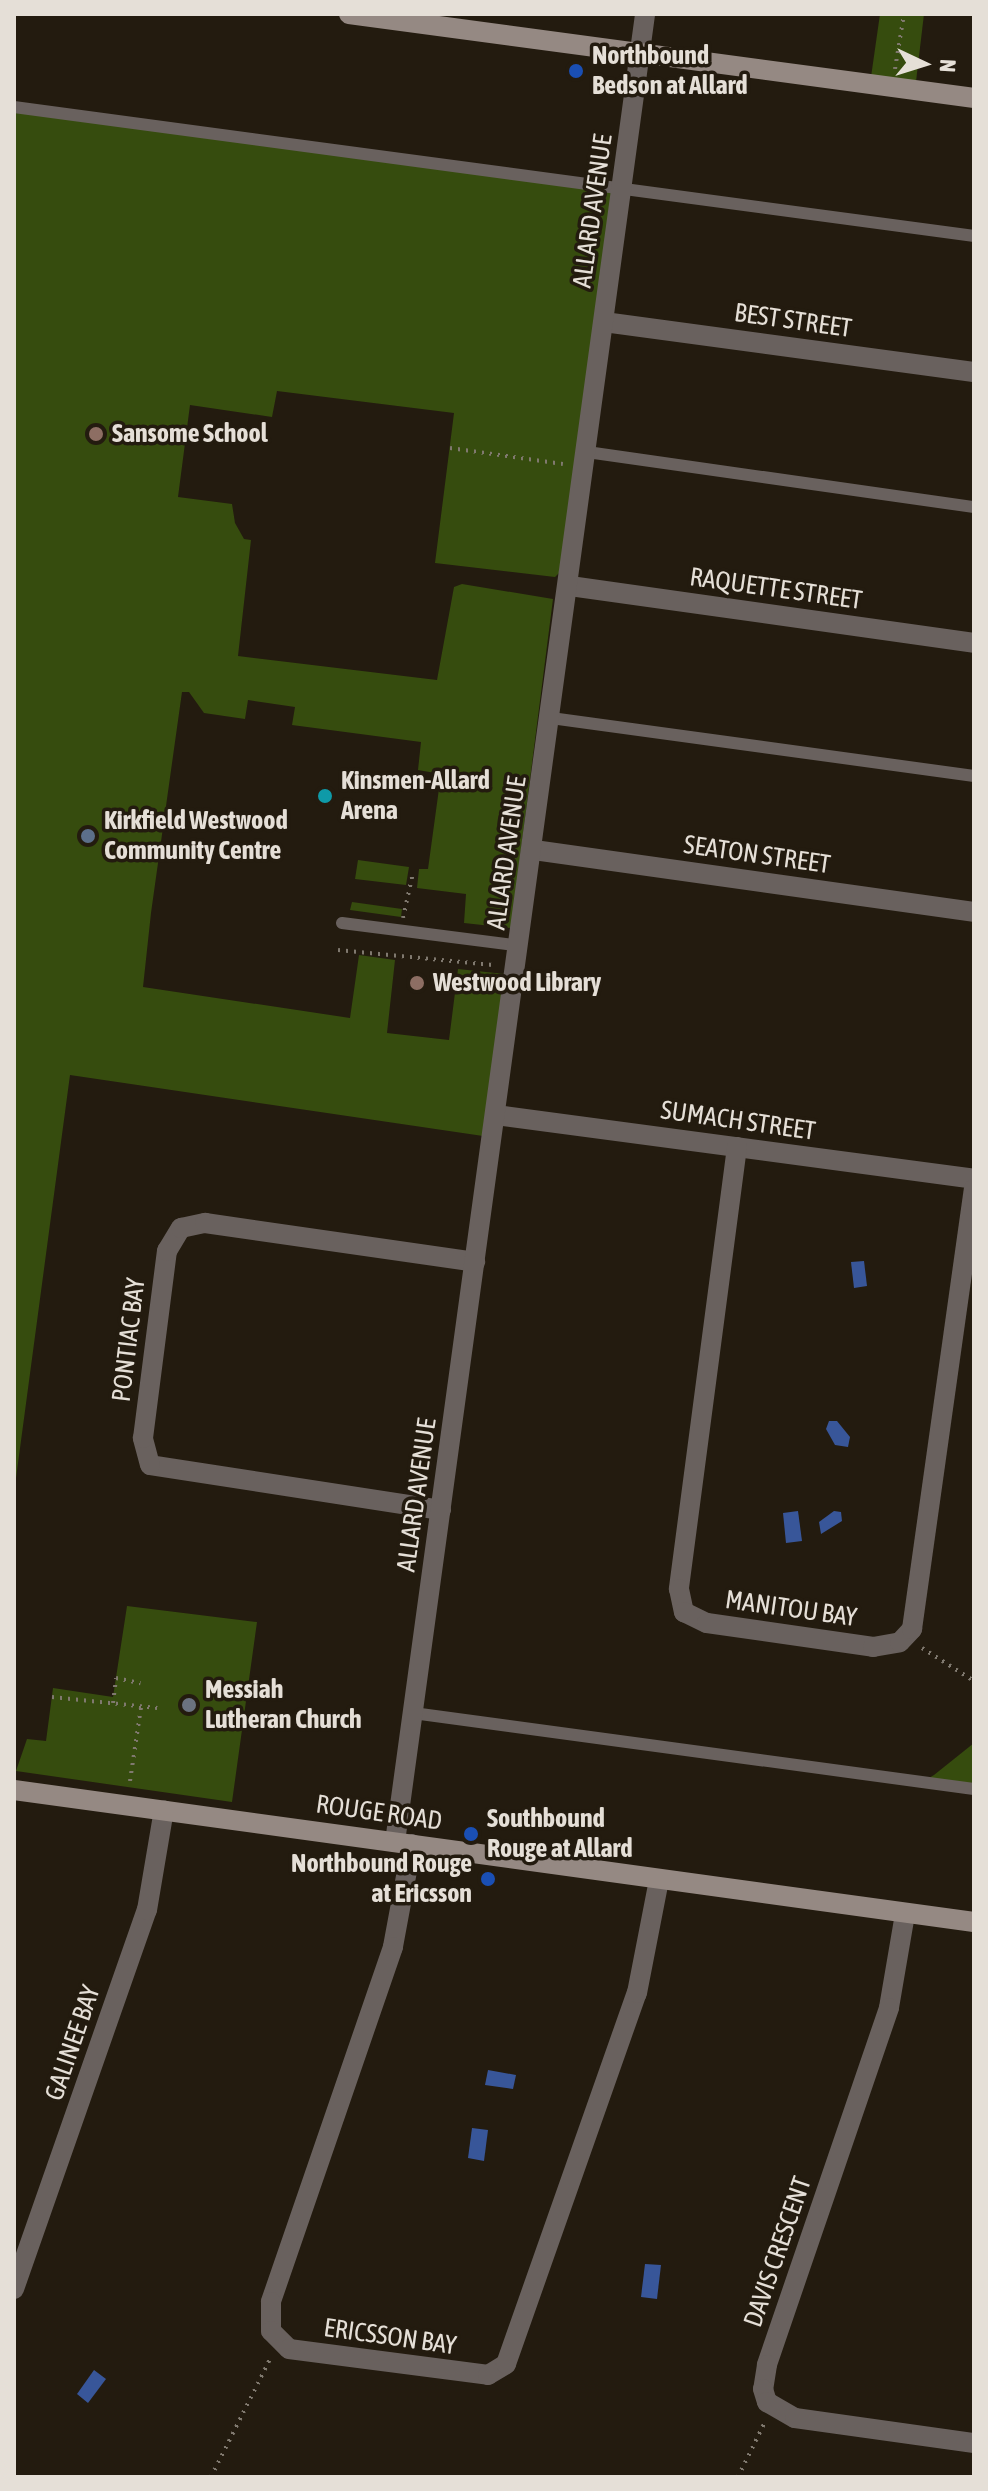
<!DOCTYPE html>
<style>
body{margin:0}
#map{position:relative;width:988px;height:2491px;overflow:hidden;background:#231b0f;font-family:"Asap Condensed",sans-serif}
div>[style]{position:absolute}
[style*='--x']{left:calc(var(--x)*1px);top:calc(var(--y)*1px);width:calc(var(--w)*1px);rotate:calc(var(--a)*1deg)}
.green>*{inset:0;background:#364c0e}
.water>*{inset:0;background:#385699}
.path>*{height:4px;margin-top:-2px;transform-origin:0;background:repeating-linear-gradient(90deg,#80796f 0 2px,transparent 0 8px)}
.lane>*{height:12px;margin:-6px;padding:0 6px;transform-origin:6px;border-radius:6px;background:#69615e}
.street>*{height:20px;margin:-10px;padding:0 10px;transform-origin:10px;border-radius:10px;background:#69615e}
.secondary>*{height:20px;margin:-10px;padding:0 10px;transform-origin:10px;border-radius:10px;background:#958983}
.dots>*{width:22px;height:22px;translate:-50% -50%;box-sizing:border-box;border:4px solid #231b0f;border-radius:50%}
span{translate:-50% -50%;white-space:nowrap;text-align:center;line-height:1.15;-webkit-text-stroke:7px #231b0f;paint-order:stroke}
.poi-label{font-size:26px;color:#e5dfd7;font-weight:700}
.left{translate:0 -50%;text-align:left}
.right{translate:-100% -50%;text-align:right}
.street-label{font-size:26px;color:#e5dfd7}
.frame{position:absolute;inset:0;border:16px solid #e5dfd7;pointer-events:none}
.north{position:absolute;left:884px;top:24px;width:80px;height:80px;-webkit-text-stroke:6px #231b0f;paint-order:stroke;rotate:94deg;font-size:22px;font-weight:700;line-height:32px;text-align:center;color:#e5dfd7}
.north::after{content:'';display:block;margin:auto;width:28px;height:36px;background:#e5dfd7;clip-path:polygon(50% 0,100% 100%,50% 72%,0 100%)}
</style>
<div id="map">
<div class="green">
<i style="clip-path:polygon(880px 14px,924px 14px,915px 90px,870px 84px)"></i>
<i style="clip-path:polygon(14px 109px,614px 192px,560px 572px,555px 577px,435px 563px,454px 413px,277px 391px,272px 417px,190px 405px,178px 497px,232px 504px,235px 523px,244px 539px,251px 540px,238px 656px,437px 680px,454px 587px,462px 584px,553px 599px,511px 928px,464px 923px,466px 894px,417px 888px,419px 869px,428px 869px,441px 774px,418px 770px,421px 742px,292px 725px,295px 707px,248px 700px,245px 719px,204px 713px,189px 692px,182px 692px,151px 913px,143px 987px,350px 1018px,359px 955px,395px 960px,387px 1033px,449px 1040px,458px 969px,505px 974px,483px 1136px,70px 1075px,14px 1493px)"></i>
<i style="clip-path:polygon(358px 860px,409px 867px,406px 885px,355px 879px)"></i>
<i style="clip-path:polygon(352px 902px,402px 909px,401px 917px,350px 910px)"></i>
<i style="clip-path:polygon(127px 1606px,257px 1622px,232px 1802px,16px 1771px,27px 1739px,46px 1741px,53px 1688px,113px 1697px)"></i>
<i style="clip-path:polygon(974px 1743px,974px 1789px,922px 1782px,934px 1775px)"></i>
</div>
<div class="water">
<i style="clip-path:polygon(864px 1261px,867px 1286px,854px 1288px,851px 1262px)"></i>
<i style="clip-path:polygon(829px 1421px,837px 1421px,850px 1437px,848px 1447px,835px 1445px,826px 1429px)"></i>
<i style="clip-path:polygon(798px 1511px,802px 1541px,786px 1543px,783px 1513px)"></i>
<i style="clip-path:polygon(834px 1511px,841px 1512px,842px 1521px,821px 1534px,819px 1522px)"></i>
<i style="clip-path:polygon(488px 2070px,516px 2075px,513px 2089px,485px 2085px)"></i>
<i style="clip-path:polygon(472px 2128px,488px 2130px,484px 2161px,468px 2158px)"></i>
<i style="clip-path:polygon(645px 2264px,661px 2265px,657px 2299px,641px 2297px)"></i>
<i style="clip-path:polygon(94px 2370px,106px 2379px,88px 2403px,77px 2394px)"></i>
</div>
<div class="path">
<i style="--x:895;--y:69;--w:56;--a:-80.7"></i>
<i style="--x:450;--y:448;--w:114;--a:8.1"></i>
<i style="--x:403;--y:918;--w:46;--a:-77.5"></i>
<i style="--x:338;--y:950;--w:158;--a:5.5"></i>
<i style="--x:922;--y:1648;--w:62;--a:32.4"></i>
<i style="--x:52;--y:1697;--w:106;--a:6"></i>
<i style="--x:113;--y:1703;--w:25;--a:-83"></i>
<i style="--x:116;--y:1678;--w:25;--a:12"></i>
<i style="--x:130;--y:1781;--w:75;--a:-81.5"></i>
<i style="--x:211;--y:2477;--w:132;--a:-63.4"></i>
<i style="--x:738;--y:2477;--w:61;--a:-63.9"></i>
</div>
<div class="lane">
<i style="--x:14;--y:107;--w:969;--a:7.65"></i>
<i style="--x:587;--y:452;--w:391;--a:8.1"></i>
<i style="--x:551;--y:718;--w:427;--a:7.8"></i>
<i style="--x:342;--y:923;--w:180;--a:7.3"></i>
<i style="--x:413;--y:1713;--w:566;--a:7.72"></i>
</div>
<div class="street">
<i style="--x:604;--y:322;--w:373;--a:7.7"></i>
<i style="--x:570;--y:586;--w:408;--a:8"></i>
<i style="--x:534;--y:850;--w:444;--a:8"></i>
<i style="--x:496;--y:1115;--w:482;--a:7.6"></i>
<i style="--x:737;--y:1147;--w:446;--a:97.5"></i>
<i style="--x:679;--y:1589;--w:24;--a:78"></i>
<i style="--x:684;--y:1612;--w:25;--a:26"></i>
<i style="--x:707;--y:1623;--w:168;--a:8.2"></i>
<i style="--x:873;--y:1647;--w:27;--a:-10"></i>
<i style="--x:900;--y:1642;--w:18;--a:-47"></i>
<i style="--x:912;--y:1629;--w:444;--a:-82"></i>
<i style="--x:441;--y:1510;--w:294;--a:-171.2"></i>
<i style="--x:150;--y:1465;--w:28;--a:-105"></i>
<i style="--x:143;--y:1438;--w:189;--a:-82.7"></i>
<i style="--x:167;--y:1251;--w:27;--a:-59"></i>
<i style="--x:181;--y:1228;--w:25;--a:-12"></i>
<i style="--x:205;--y:1223;--w:273;--a:8.2"></i>
<i style="--x:395;--y:1842;--w:1845;--a:-82.21"></i>
<i style="--x:412;--y:1844;--w:105;--a:100.5"></i>
<i style="--x:393;--y:1947;--w:375;--a:109"></i>
<i style="--x:271;--y:2302;--w:29;--a:90"></i>
<i style="--x:271;--y:2331;--w:25;--a:45"></i>
<i style="--x:289;--y:2349;--w:201;--a:7.4"></i>
<i style="--x:488;--y:2375;--w:21;--a:-31"></i>
<i style="--x:506;--y:2364;--w:393;--a:-70.6"></i>
<i style="--x:637;--y:1993;--w:115;--a:-79"></i>
<i style="--x:905;--y:1914;--w:95;--a:99.7"></i>
<i style="--x:889;--y:2008;--w:377;--a:108.9"></i>
<i style="--x:767;--y:2365;--w:24;--a:99"></i>
<i style="--x:763;--y:2389;--w:14;--a:73"></i>
<i style="--x:767;--y:2402;--w:32;--a:30"></i>
<i style="--x:795;--y:2418;--w:181;--a:8"></i>
<i style="--x:14;--y:2289;--w:402;--a:-70.7"></i>
<i style="--x:147;--y:1910;--w:101;--a:-80.4"></i>
</div>
<div class="secondary">
<i style="--x:349;--y:14;--w:631;--a:7.65"></i>
<i style="--x:14;--y:1790;--w:969;--a:7.83"></i>
</div>
<div class="dots">
<i style="left:576px;top:71px;background:#1a4fb4"></i>
<i style="left:96px;top:434px;background:#8d6e63"></i>
<i style="left:325px;top:796px;background:#0f9aa8"></i>
<i style="left:88px;top:836px;background:#5c6f8a"></i>
<i style="left:417px;top:983px;background:#8d6e63"></i>
<i style="left:189px;top:1705px;background:#6b7280"></i>
<i style="left:471px;top:1834px;background:#1a4fb4"></i>
<i style="left:488px;top:1879px;background:#1a4fb4"></i>
</div>
<div class="poi-label">
<span class="left" style="left:592px;top:71px">Northbound<br>Bedson at Allard</span>
<span class="left" style="left:112px;top:434px">Sansome School</span>
<span class="left" style="left:341px;top:796px">Kinsmen-Allard<br>Arena</span>
<span class="left" style="left:104px;top:836px">Kirkfield Westwood<br>Community Centre</span>
<span class="left" style="left:433px;top:983px">Westwood Library</span>
<span class="left" style="left:205px;top:1705px">Messiah<br>Lutheran Church</span>
<span class="left" style="left:487px;top:1834px">Southbound<br>Rouge at Allard</span>
<span class="right" style="left:472px;top:1879px">Northbound Rouge<br>at Ericsson</span>
</div>
<div class="street-label">
<span style="left:593px;top:211px;rotate:-82deg">ALLARD AVENUE</span>
<span style="left:793px;top:321px;rotate:8deg">BEST STREET</span>
<span style="left:776px;top:589px;rotate:8deg">RAQUETTE STREET</span>
<span style="left:507px;top:853px;rotate:-82deg">ALLARD AVENUE</span>
<span style="left:757px;top:855px;rotate:8deg">SEATON STREET</span>
<span style="left:738px;top:1121px;rotate:8deg">SUMACH STREET</span>
<span style="left:129px;top:1340px;rotate:-83deg">PONTIAC BAY</span>
<span style="left:417px;top:1495px;rotate:-82deg">ALLARD AVENUE</span>
<span style="left:791px;top:1609px;rotate:8deg">MANITOU BAY</span>
<span style="left:379px;top:1813px;rotate:8deg">ROUGE ROAD</span>
<span style="left:73px;top:2043px;rotate:-71deg">GALINEE BAY</span>
<span style="left:778px;top:2252px;rotate:-71deg">DAVIS CRESCENT</span>
<span style="left:390px;top:2337px;rotate:8deg">ERICSSON BAY</span>
</div>
<div class="frame"></div>
<div class="north">N</div>
</div>
